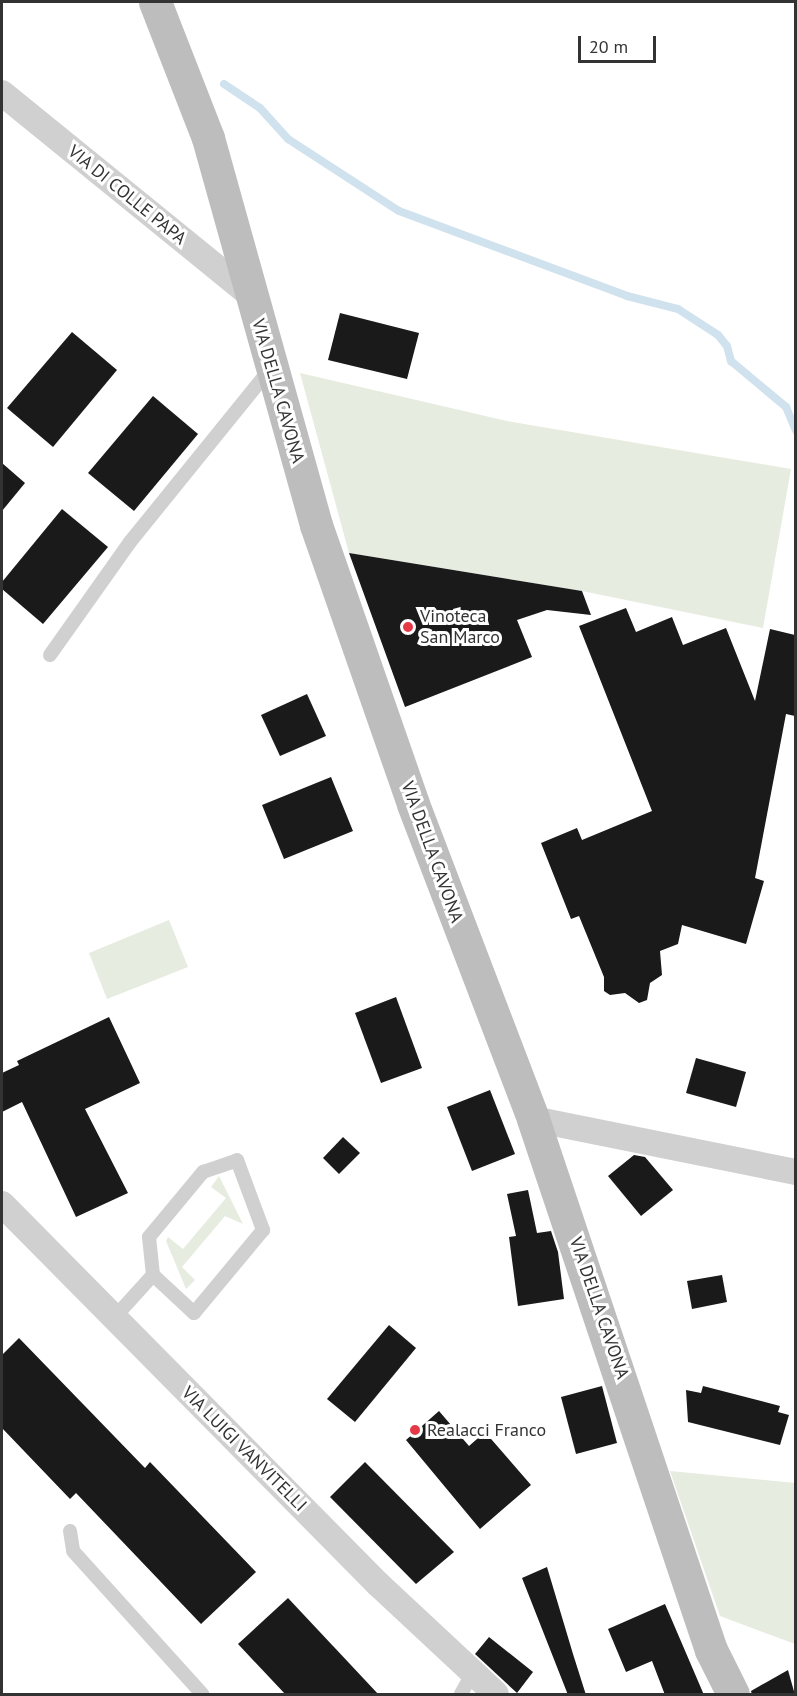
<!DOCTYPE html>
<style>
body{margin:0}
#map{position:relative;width:797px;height:1696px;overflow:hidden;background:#fff;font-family:"PT Sans",sans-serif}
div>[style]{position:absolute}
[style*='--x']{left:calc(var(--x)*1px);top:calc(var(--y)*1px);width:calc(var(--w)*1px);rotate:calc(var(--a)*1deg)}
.green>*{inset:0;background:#e6ecdf}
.stream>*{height:8px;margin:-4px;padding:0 4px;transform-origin:4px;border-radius:4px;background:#cfe2ee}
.building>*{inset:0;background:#1a1a1a}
.lane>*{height:14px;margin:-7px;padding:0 7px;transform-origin:7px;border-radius:7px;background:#d0d0d0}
.street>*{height:26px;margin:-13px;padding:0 13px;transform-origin:13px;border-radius:13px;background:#d0d0d0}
.secondary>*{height:33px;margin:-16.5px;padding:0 16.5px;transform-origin:16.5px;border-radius:16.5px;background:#bdbdbd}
.dots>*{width:16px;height:16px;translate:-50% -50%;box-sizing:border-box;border:3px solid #fff;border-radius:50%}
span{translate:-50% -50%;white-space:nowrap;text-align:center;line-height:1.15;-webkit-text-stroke:6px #fff;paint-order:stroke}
.street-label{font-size:18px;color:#333}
.poi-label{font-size:18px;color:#333}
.left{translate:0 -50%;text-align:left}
.frame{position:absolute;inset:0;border:3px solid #333;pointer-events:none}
.scale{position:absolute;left:578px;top:36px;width:78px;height:27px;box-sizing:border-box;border:3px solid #333;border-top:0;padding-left:8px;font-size:18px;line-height:21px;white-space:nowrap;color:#333;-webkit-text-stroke:4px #fff;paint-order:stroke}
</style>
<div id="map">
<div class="green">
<i style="clip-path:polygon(300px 373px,507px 421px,791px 469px,763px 628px,582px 591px,349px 553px)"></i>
<i style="clip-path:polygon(169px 920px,188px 967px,107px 999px,89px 953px)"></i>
<i style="clip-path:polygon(219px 1176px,243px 1224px,225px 1216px,182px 1267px,195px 1280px,186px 1289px,166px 1241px,168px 1237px,183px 1249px,226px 1198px,211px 1187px)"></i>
<i style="clip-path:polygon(670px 1471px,795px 1483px,795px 1644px,720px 1616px)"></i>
</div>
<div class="stream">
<i style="--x:224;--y:84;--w:43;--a:33.7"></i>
<i style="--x:260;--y:108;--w:42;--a:47.9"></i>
<i style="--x:288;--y:139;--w:132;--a:33"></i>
<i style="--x:399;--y:211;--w:243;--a:20.4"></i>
<i style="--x:627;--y:296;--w:53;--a:14.3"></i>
<i style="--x:678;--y:309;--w:48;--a:33"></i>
<i style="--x:718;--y:335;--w:14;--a:51"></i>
<i style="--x:727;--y:346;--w:16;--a:75"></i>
<i style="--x:731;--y:361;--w:72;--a:39.9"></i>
<i style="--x:786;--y:407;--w:26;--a:67"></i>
</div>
<div class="building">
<i style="clip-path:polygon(340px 313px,419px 333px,407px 379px,328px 360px)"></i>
<i style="clip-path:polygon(72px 332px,117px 370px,53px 447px,7px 408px)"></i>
<i style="clip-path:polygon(153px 396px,198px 434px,134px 511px,88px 473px)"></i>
<i style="clip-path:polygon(2px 463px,25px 483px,2px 511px)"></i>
<i style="clip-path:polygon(62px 509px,108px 547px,43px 624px,2px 589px,2px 582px)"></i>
<i style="clip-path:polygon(349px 553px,582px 591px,591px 615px,547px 610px,517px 620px,532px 657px,405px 707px)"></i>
<i style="clip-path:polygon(626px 608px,636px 632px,672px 617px,683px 645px,726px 628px,755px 701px,770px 629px,795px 635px,795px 716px,786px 714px,755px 878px,764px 881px,746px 944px,682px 925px,678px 944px,660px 951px,662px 975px,650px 983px,647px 1000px,639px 1003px,625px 993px,610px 995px,604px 991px,604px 977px,579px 916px,571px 919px,541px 843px,577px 828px,582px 840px,652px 811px,579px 626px)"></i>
<i style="clip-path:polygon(307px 694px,326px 736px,280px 756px,261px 715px)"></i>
<i style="clip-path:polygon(331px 777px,353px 831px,284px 859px,262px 805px)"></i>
<i style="clip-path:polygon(396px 997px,422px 1068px,381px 1083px,355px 1013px)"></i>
<i style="clip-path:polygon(109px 1017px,140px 1083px,85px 1109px,128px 1193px,76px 1217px,22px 1102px,2px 1112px,2px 1073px,19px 1065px,17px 1061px)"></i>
<i style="clip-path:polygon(696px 1058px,746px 1072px,736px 1107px,686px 1093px)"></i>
<i style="clip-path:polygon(490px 1090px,515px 1154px,472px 1171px,447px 1107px)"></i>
<i style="clip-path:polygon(343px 1137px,360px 1153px,339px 1174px,323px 1158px)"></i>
<i style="clip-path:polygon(634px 1155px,645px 1157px,673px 1190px,641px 1216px,608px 1176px)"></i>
<i style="clip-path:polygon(528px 1190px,537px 1233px,551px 1231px,558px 1252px,564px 1299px,518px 1306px,509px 1237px,516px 1236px,507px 1194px)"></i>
<i style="clip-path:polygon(722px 1275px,727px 1302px,692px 1309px,687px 1281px)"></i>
<i style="clip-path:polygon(389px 1325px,416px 1348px,355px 1422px,327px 1399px)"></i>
<i style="clip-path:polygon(19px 1338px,145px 1468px,150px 1462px,256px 1572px,201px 1624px,76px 1493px,70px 1499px,2px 1428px,2px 1355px)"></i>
<i style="clip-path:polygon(602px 1386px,617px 1443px,576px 1454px,561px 1397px)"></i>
<i style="clip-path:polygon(703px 1386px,780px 1406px,778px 1412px,789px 1415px,780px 1445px,688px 1422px,686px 1390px,701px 1393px)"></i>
<i style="clip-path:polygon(439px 1411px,469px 1446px,485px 1432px,531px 1485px,480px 1529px,406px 1440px)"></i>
<i style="clip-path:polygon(365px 1462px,454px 1552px,416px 1584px,330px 1497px)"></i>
<i style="clip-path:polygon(547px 1567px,573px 1654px,586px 1695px,568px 1695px,522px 1578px)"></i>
<i style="clip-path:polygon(288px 1598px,379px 1695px,286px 1695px,238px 1644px)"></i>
<i style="clip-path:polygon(665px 1604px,704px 1695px,665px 1695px,652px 1661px,626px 1672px,608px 1629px)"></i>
<i style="clip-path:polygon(489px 1637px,533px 1672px,517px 1693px,475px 1654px)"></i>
<i style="clip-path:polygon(788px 1670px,795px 1695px,752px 1695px,751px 1691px)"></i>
</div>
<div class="lane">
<i style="--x:50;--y:655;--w:138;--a:-54.7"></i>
<i style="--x:130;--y:542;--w:223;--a:-51"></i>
<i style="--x:114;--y:1318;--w:58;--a:-47.8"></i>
<i style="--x:153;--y:1275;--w:38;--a:-96"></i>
<i style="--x:149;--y:1237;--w:85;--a:-50.3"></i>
<i style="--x:203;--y:1172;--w:36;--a:-19"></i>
<i style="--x:237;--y:1160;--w:75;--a:69.6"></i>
<i style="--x:263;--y:1230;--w:108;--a:129.7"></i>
<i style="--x:194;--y:1313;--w:56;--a:-137.2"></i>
<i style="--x:70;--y:1531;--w:20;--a:81"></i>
<i style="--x:73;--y:1551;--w:193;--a:47.9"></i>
<i style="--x:461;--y:1694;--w:23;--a:-61"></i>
</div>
<div class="street">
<i style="--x:2;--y:93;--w:322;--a:39.1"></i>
<i style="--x:533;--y:1119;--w:268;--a:11.4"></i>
<i style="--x:2;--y:1204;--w:535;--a:45.3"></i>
<i style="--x:378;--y:1584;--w:161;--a:43"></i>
</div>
<div class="secondary">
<i style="--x:155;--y:2;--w:146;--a:68.7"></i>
<i style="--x:208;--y:138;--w:402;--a:74.4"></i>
<i style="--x:316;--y:525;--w:295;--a:70.8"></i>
<i style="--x:413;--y:804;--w:337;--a:69.1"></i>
<i style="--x:533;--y:1119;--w:560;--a:71.47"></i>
<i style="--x:711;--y:1650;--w:49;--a:63.4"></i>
</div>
<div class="dots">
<i style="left:408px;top:627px;background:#e63946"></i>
<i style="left:415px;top:1430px;background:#e63946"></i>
</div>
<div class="street-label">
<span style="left:127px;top:195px;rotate:39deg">VIA DI COLLE PAPA</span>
<span style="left:278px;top:391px;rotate:74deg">VIA DELLA CAVONA</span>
<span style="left:432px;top:852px;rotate:70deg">VIA DELLA CAVONA</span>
<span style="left:599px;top:1308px;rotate:71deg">VIA DELLA CAVONA</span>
<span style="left:244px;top:1449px;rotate:45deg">VIA LUIGI VANVITELLI</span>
</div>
<div class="poi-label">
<span class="left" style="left:420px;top:627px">Vinoteca<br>San Marco</span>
<span class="left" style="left:427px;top:1430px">Realacci Franco</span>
</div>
<div class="frame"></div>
<div class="scale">20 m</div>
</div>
